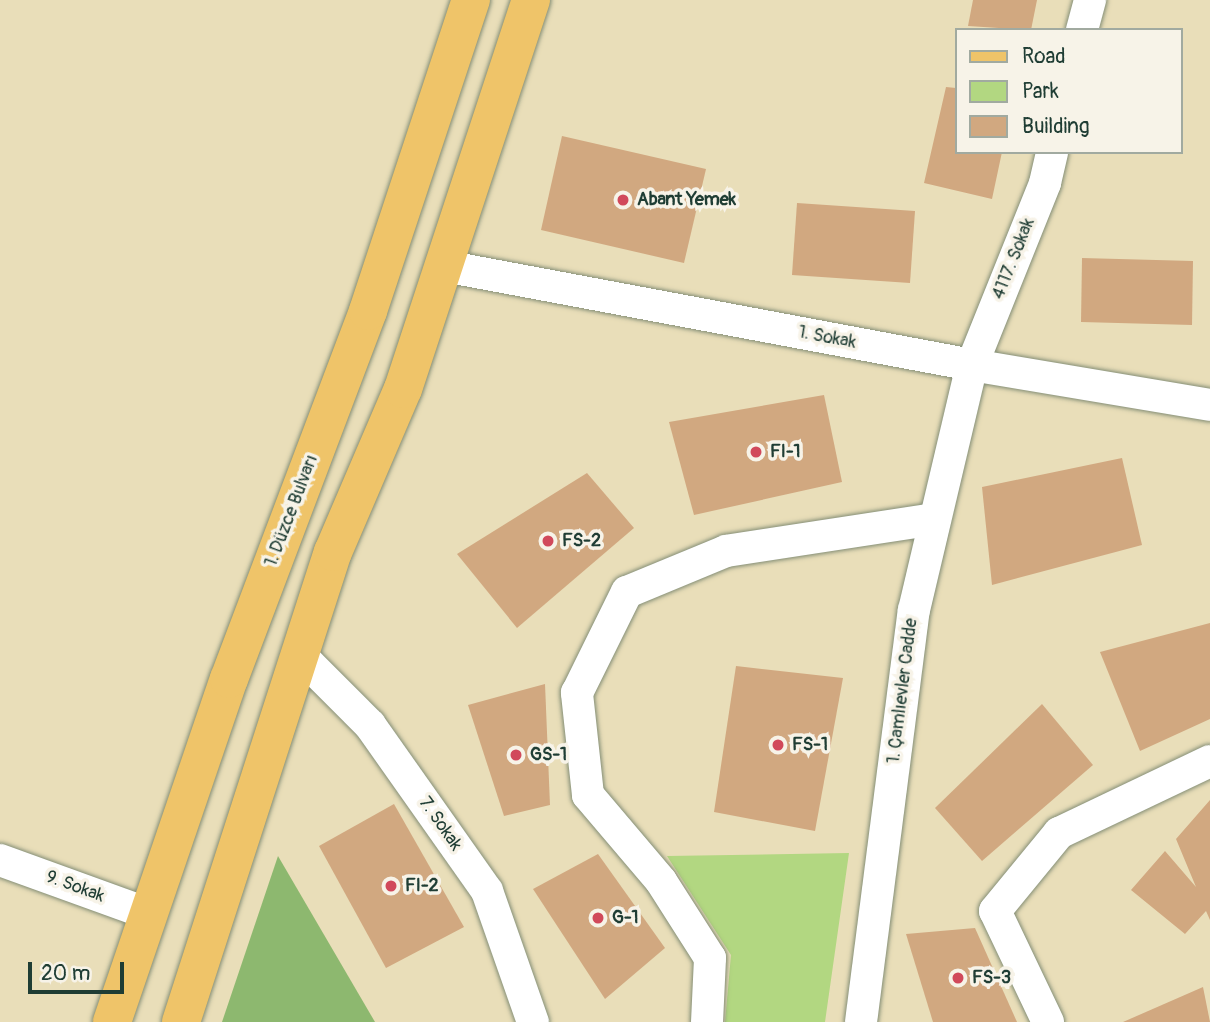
<!DOCTYPE html>
<meta charset="utf-8">
<style>
body{margin:0}
#map{position:relative;width:1210px;height:1022px;overflow:hidden;background:#e9deb9;font-family:Pangolin,sans-serif}
div>[style]{position:absolute}
[style*='--x']{left:calc(var(--x)*1px);top:calc(var(--y)*1px);width:calc(var(--w)*1px);rotate:calc(var(--a)*1deg)}
.green>*{inset:0;background:#b2d781}
.forest>*{inset:0;background:#8db86f}
.building>*{inset:0;background:#d1a880}
.roads{filter:drop-shadow(0 0 2px #848e76) drop-shadow(0 0 2px #848e76)}
.minor>*{height:32px;margin:-16px;padding:0 16px;transform-origin:16px;border-radius:16px;background:#fff}
.primary>*{height:38px;margin:-19px;padding:0 19px;transform-origin:19px;border-radius:19px;background:#efc469}
.dots>*{width:19px;height:19px;translate:-50% -50%;box-sizing:border-box;border:4px solid #f7f3e8;border-radius:50%}
span{translate:-50% -50%;white-space:nowrap;text-align:center;line-height:1.15;-webkit-text-stroke:7px #f7f3e8;paint-order:stroke}
.poi-label{font-size:18px;color:#1f3d34;font-weight:700}
.left{translate:0 -50%;text-align:left}
.street-label{font-size:18px;color:#1f3d34}
.legend{position:absolute;left:955px;top:28px;width:228px;height:126px;box-sizing:border-box;background:#f7f3e8;border:2px solid #a1aaa0;margin:0;padding:9px 12px;list-style:none;font-size:21px;color:#1f3d34}
.legend li{display:flex;align-items:center;gap:14px;height:35px}
.legend b{width:35px;border:2px solid #a1aaa0}
.scale{position:absolute;left:28px;top:962px;width:96px;height:32px;box-sizing:border-box;border:4px solid #1f3d34;border-top:0;padding-left:9px;font-size:21px;line-height:24px;white-space:nowrap;color:#1f3d34;-webkit-text-stroke:5px #f7f3e8;paint-order:stroke}
</style>
<div id="map">
<div class="green">
<i style="clip-path:polygon(849px 853px,825px 1022px,725px 1022px,731px 955px,667px 856px)"></i>
</div>
<div class="forest">
<i style="clip-path:polygon(278px 856px,375px 1022px,222px 1022px)"></i>
</div>
<div class="building">
<i style="clip-path:polygon(973px 0,1037px 0,1031px 30px,968px 26px)"></i>
<i style="clip-path:polygon(946px 87px,956px 88px,956px 152px,1002px 152px,992px 199px,924px 183px)"></i>
<i style="clip-path:polygon(562px 136px,706px 169px,684px 263px,541px 230px)"></i>
<i style="clip-path:polygon(797px 203px,915px 211px,910px 283px,792px 275px)"></i>
<i style="clip-path:polygon(1082px 258px,1193px 261px,1192px 325px,1081px 322px)"></i>
<i style="clip-path:polygon(824px 395px,842px 482px,694px 515px,669px 422px)"></i>
<i style="clip-path:polygon(1122px 458px,1142px 545px,992px 585px,982px 487px)"></i>
<i style="clip-path:polygon(587px 473px,634px 528px,517px 628px,457px 554px)"></i>
<i style="clip-path:polygon(1210px 623px,1210px 719px,1140px 751px,1100px 652px)"></i>
<i style="clip-path:polygon(736px 666px,843px 678px,815px 831px,714px 812px)"></i>
<i style="clip-path:polygon(545px 684px,550px 805px,504px 816px,468px 705px)"></i>
<i style="clip-path:polygon(1042px 704px,1093px 765px,982px 861px,935px 808px)"></i>
<i style="clip-path:polygon(1210px 800px,1210px 920px,1206px 911px,1185px 934px,1131px 890px,1165px 851px,1196px 887px,1176px 839px)"></i>
<i style="clip-path:polygon(394px 804px,464px 927px,386px 968px,319px 846px)"></i>
<i style="clip-path:polygon(598px 854px,665px 948px,605px 999px,533px 889px)"></i>
<i style="clip-path:polygon(975px 928px,1017px 1022px,933px 1022px,906px 934px)"></i>
<i style="clip-path:polygon(1203px 987px,1210px 1022px,1123px 1022px)"></i>
</div>
<div class="roads">
<div class="minor">
<i style="--x:1082;--y:30;--w:31;--a:-75"></i>
<i style="--x:444;--y:266;--w:537;--a:10.62"></i>
<i style="--x:972;--y:365;--w:241;--a:9.5"></i>
<i style="--x:300;--y:655;--w:99;--a:45"></i>
<i style="--x:370;--y:725;--w:203;--a:54.8"></i>
<i style="--x:487;--y:891;--w:139;--a:70.7"></i>
<i style="--x:0;--y:860;--w:158;--a:19.9"></i>
<i style="--x:707;--y:1022;--w:64;--a:-87.3"></i>
<i style="--x:710;--y:958;--w:91;--a:-122.5"></i>
<i style="--x:661;--y:881;--w:113;--a:-130.3"></i>
<i style="--x:588;--y:795;--w:103;--a:-96.2"></i>
<i style="--x:577;--y:693;--w:113;--a:-63.7"></i>
<i style="--x:627;--y:592;--w:107;--a:-22.5"></i>
<i style="--x:726;--y:551;--w:211;--a:-8.7"></i>
<i style="--x:861;--y:1022;--w:415;--a:-82.7"></i>
<i style="--x:914;--y:610;--w:252;--a:-76.7"></i>
<i style="--x:972;--y:365;--w:196;--a:-68.1"></i>
<i style="--x:1045;--y:183;--w:32;--a:-77"></i>
<i style="--x:1048;--y:1022;--w:123;--a:-115.5"></i>
<i style="--x:995;--y:911;--w:101;--a:-50.6"></i>
<i style="--x:1059;--y:833;--w:167;--a:-25.5"></i>
</div>
<div class="primary">
<i style="--x:112;--y:1022;--w:362;--a:-71.2"></i>
<i style="--x:229;--y:679;--w:393;--a:-69.3"></i>
<i style="--x:368;--y:311;--w:328;--a:-71.7"></i>
<i style="--x:181;--y:1022;--w:494;--a:-72.1"></i>
<i style="--x:333;--y:552;--w:177;--a:-66.8"></i>
<i style="--x:403;--y:389;--w:410;--a:-71.8"></i>
</div>
</div>
<div class="dots">
<i style="left:623px;top:200px;background:#d1495b"></i>
<i style="left:756px;top:452px;background:#d1495b"></i>
<i style="left:548px;top:541px;background:#d1495b"></i>
<i style="left:778px;top:745px;background:#d1495b"></i>
<i style="left:516px;top:755px;background:#d1495b"></i>
<i style="left:391px;top:886px;background:#d1495b"></i>
<i style="left:598px;top:918px;background:#d1495b"></i>
<i style="left:958px;top:978px;background:#d1495b"></i>
</div>
<div class="poi-label">
<span class="left" style="left:637px;top:200px">Abant Yemek</span>
<span class="left" style="left:770px;top:452px">FI-1</span>
<span class="left" style="left:562px;top:541px">FS-2</span>
<span class="left" style="left:792px;top:745px">FS-1</span>
<span class="left" style="left:530px;top:755px">GS-1</span>
<span class="left" style="left:405px;top:886px">FI-2</span>
<span class="left" style="left:612px;top:918px">G-1</span>
<span class="left" style="left:972px;top:978px">FS-3</span>
</div>
<div class="street-label">
<span style="left:1014px;top:259px;rotate:-68deg">4117. Sokak</span>
<span style="left:827px;top:338px;rotate:11deg">1. Sokak</span>
<span style="left:292px;top:511px;rotate:-69deg">1. Düzce Bulvarı</span>
<span style="left:903px;top:691px;rotate:-83deg">1. Çamlıevler Cadde</span>
<span style="left:440px;top:824px;rotate:55deg">7. Sokak</span>
<span style="left:75px;top:887px;rotate:20deg">9. Sokak</span>
</div>
<ul class="legend">
<li><b style="height:9px;background:#efc469"></b>Road</li>
<li><b style="height:19px;background:#b2d781"></b>Park</li>
<li><b style="height:19px;background:#d1a880"></b>Building</li>
</ul>
<div class="scale">20 m</div>
</div>
